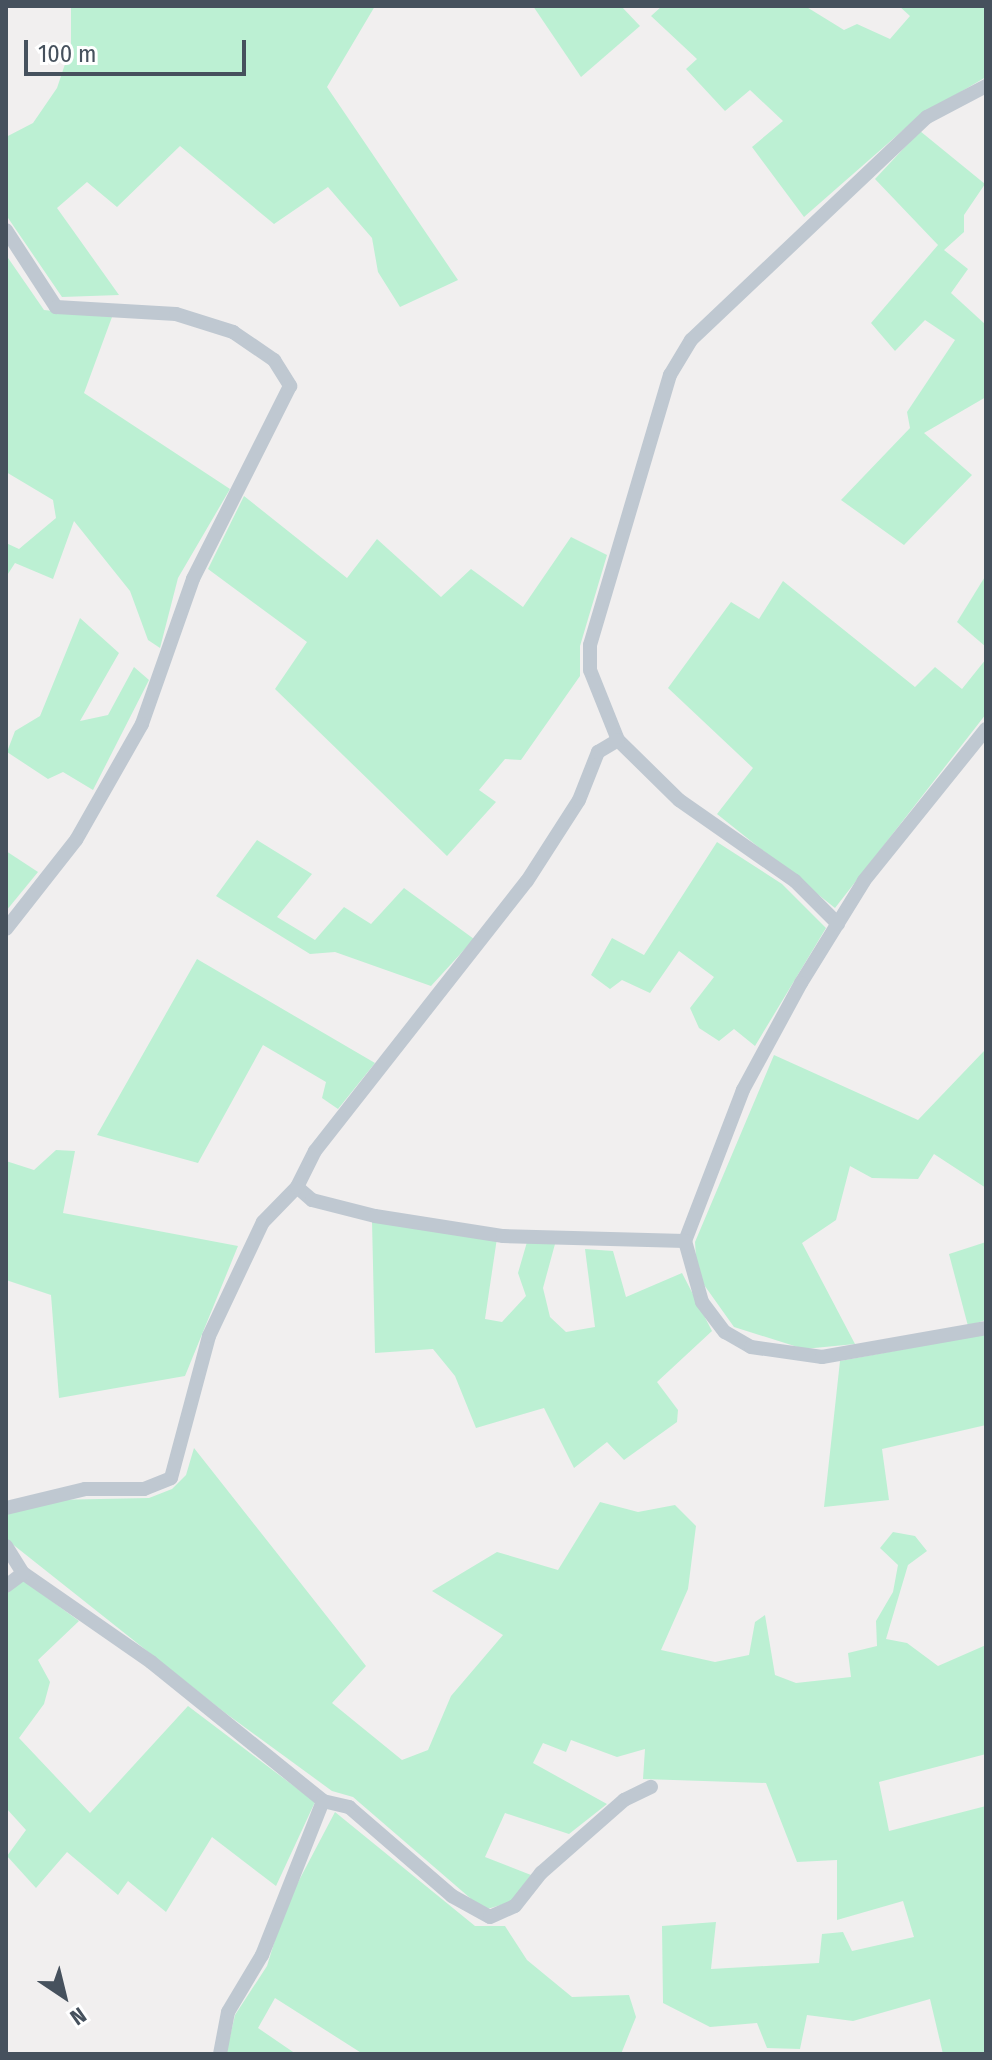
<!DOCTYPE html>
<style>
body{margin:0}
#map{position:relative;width:992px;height:2060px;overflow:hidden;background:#f1efef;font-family:"Fira Sans Condensed",sans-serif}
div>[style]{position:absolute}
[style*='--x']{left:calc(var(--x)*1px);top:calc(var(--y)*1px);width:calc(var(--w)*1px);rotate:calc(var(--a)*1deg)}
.green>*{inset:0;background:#bcf0d3}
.minor>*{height:14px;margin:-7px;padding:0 7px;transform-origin:7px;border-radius:7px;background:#bfc8d1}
span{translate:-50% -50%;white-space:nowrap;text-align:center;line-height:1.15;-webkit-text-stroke:6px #fff;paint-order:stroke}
.frame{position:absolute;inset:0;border:8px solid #46515d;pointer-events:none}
.north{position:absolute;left:24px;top:1956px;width:80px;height:80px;-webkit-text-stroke:6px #fff;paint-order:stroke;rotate:145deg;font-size:22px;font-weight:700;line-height:32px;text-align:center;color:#46515d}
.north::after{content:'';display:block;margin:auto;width:28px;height:36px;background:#46515d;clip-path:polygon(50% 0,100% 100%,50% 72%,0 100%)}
.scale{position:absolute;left:24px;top:40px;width:222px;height:36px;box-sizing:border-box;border:4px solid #46515d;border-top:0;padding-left:10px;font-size:24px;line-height:28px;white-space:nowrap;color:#46515d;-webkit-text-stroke:6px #fff;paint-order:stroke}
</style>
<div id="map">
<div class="green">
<i style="clip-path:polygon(71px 6px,375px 6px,327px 87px,458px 280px,400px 307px,378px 272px,372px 238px,328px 187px,274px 224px,180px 146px,117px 207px,87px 182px,57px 208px,119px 295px,62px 297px,6px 215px,6px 137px,33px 123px,57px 88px,71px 46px)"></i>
<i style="clip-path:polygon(533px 6px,621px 6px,640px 26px,581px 77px)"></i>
<i style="clip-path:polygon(662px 6px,805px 6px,844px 30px,857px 24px,890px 39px,910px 16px,899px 6px,986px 6px,986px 77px,918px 117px,804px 217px,752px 147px,783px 121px,750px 90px,725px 111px,686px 69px,697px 59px,651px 16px)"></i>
<i style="clip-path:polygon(920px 131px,985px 184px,964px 215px,964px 232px,944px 250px,968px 269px,951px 293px,986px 325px,986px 397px,924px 433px,972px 475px,904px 545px,841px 500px,910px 428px,907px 412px,955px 340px,925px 320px,895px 351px,871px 323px,938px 245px,875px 179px)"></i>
<i style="clip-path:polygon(6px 255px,44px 310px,112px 317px,84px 393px,230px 489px,178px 578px,160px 648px,148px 640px,130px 591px,74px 521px,53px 579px,15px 563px,6px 577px,6px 543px,19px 549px,56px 518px,53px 500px,6px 472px)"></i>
<i style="clip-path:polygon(244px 496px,347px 578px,377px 539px,441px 597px,471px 569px,523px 607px,571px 537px,607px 555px,580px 646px,580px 676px,521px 760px,505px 759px,479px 790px,496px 802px,447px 856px,275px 689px,307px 642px,208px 569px)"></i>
<i style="clip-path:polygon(986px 575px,986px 647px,957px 622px)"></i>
<i style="clip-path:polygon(783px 581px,915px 687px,935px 667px,962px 689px,986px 659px,986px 714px,835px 908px,717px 814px,753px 768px,668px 688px,731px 602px,759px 619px)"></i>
<i style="clip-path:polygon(80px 618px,119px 653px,80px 721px,108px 715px,134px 667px,149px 680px,93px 790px,63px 772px,48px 779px,7px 752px,15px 731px,40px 716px)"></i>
<i style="clip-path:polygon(257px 840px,312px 874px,277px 917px,315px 940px,344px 907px,371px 924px,404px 888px,474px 939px,431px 986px,335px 952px,310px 954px,216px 896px)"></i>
<i style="clip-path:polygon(717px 842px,782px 884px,826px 928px,755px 1046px,734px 1029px,719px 1041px,699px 1028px,690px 1008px,714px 977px,679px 951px,650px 993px,622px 980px,610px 989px,591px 975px,612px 938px,644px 955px)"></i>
<i style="clip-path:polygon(6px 851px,38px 872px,6px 911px)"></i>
<i style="clip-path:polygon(197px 959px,375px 1063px,338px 1109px,322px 1098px,326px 1082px,263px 1045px,198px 1163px,97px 1135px)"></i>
<i style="clip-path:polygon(984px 1051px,986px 1188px,934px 1154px,918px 1179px,872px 1178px,850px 1166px,836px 1220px,802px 1243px,855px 1344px,804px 1349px,734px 1327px,697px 1275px,695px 1242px,774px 1055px,918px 1120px)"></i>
<i style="clip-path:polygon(56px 1150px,75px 1151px,63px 1213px,238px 1246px,185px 1376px,59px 1398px,51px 1295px,6px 1280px,6px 1161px,34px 1170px)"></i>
<i style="clip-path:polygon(372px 1221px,497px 1238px,485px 1319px,502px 1322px,526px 1296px,518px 1273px,527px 1242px,555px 1244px,543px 1288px,550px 1317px,566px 1332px,595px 1327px,585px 1249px,613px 1251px,626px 1297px,682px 1273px,712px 1331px,657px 1382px,678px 1410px,677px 1422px,624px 1460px,607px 1442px,574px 1468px,544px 1408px,476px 1428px,455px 1376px,433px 1349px,375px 1353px)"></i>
<i style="clip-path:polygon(986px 1242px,986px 1320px,968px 1326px,949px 1254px)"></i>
<i style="clip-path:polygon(986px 1334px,986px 1425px,882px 1449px,889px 1500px,824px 1507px,840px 1361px)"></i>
<i style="clip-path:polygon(194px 1448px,366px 1666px,332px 1703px,402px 1760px,428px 1750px,451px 1696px,503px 1635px,432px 1591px,497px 1552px,558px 1570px,600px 1502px,638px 1512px,675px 1505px,696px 1526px,688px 1589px,661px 1650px,715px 1662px,749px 1655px,755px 1622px,765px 1615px,775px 1675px,796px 1683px,851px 1677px,848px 1653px,877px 1646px,876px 1621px,893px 1592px,898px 1565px,880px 1548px,893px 1532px,915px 1536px,927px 1551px,908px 1565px,886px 1639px,907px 1643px,938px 1666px,986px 1645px,986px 1754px,879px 1782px,889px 1831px,986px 1806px,986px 2054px,943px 2054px,930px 1999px,853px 2021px,807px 2015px,800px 2049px,767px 2048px,757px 2023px,710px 2027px,663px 2003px,662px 1926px,716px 1922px,711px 1969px,819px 1963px,822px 1934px,843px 1932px,852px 1951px,914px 1937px,903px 1901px,837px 1920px,837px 1860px,797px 1862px,766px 1783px,643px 1779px,645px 1749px,617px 1757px,571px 1740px,566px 1752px,543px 1743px,533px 1763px,607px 1804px,569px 1834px,505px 1813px,485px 1857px,531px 1875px,511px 1902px,484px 1910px,353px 1797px,332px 1791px,224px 1712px,6px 1539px,6px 1514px,51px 1500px,149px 1498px,172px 1489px,186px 1475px)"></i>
<i style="clip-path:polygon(23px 1580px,79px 1621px,38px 1660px,50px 1682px,44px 1704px,19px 1738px,90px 1813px,188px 1706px,315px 1802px,276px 1886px,212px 1837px,166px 1912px,128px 1881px,118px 1895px,67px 1852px,36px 1888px,7px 1856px,26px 1830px,6px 1808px,6px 1594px)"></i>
<i style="clip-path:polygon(335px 1812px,475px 1926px,505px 1926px,527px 1960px,572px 1997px,629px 1995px,636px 2017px,621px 2054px,363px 2054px,275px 1998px,258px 2028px,296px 2054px,226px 2054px,235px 2015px,267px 1966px,285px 1907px)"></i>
</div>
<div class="minor">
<i style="--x:6;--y:230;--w:92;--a:57"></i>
<i style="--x:56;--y:307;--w:120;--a:3.3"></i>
<i style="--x:176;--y:314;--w:60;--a:17.5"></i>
<i style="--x:233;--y:332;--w:50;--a:34.3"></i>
<i style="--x:274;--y:360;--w:31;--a:58"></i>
<i style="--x:290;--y:386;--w:216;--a:116.7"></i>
<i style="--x:193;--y:579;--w:154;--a:109.4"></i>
<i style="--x:142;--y:724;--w:133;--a:119.6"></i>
<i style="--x:76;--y:840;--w:113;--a:128.2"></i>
<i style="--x:986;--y:729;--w:195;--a:128.8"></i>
<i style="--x:864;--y:881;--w:120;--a:121.7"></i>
<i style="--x:801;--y:983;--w:122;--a:118.5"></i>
<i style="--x:743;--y:1090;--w:162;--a:111"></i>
<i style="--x:685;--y:1241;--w:63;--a:74.4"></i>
<i style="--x:702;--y:1302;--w:38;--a:53"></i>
<i style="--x:725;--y:1332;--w:30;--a:30"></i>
<i style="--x:751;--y:1347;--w:72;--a:8"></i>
<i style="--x:822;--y:1357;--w:167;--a:-10"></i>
<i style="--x:838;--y:924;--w:61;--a:-135"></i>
<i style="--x:795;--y:881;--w:141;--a:-145.1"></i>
<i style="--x:679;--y:800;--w:86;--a:-135.5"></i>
<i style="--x:618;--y:740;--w:75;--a:-111.8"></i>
<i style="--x:590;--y:670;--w:25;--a:-90"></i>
<i style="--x:590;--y:645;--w:282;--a:-73.5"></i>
<i style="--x:670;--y:375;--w:41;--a:-59"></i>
<i style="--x:691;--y:340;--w:325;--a:-43.4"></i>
<i style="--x:927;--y:117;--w:67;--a:-27.7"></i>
<i style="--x:297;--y:1187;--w:20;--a:41"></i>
<i style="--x:312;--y:1200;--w:65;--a:14.3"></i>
<i style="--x:375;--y:1216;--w:130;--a:8.9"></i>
<i style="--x:503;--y:1236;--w:182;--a:1.6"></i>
<i style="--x:6;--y:1508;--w:81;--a:-13.5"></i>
<i style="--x:85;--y:1489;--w:59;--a:0"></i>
<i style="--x:144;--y:1489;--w:29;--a:-22"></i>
<i style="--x:171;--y:1478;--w:147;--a:-75"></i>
<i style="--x:209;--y:1336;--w:126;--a:-64.7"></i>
<i style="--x:263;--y:1222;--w:49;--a:-45.8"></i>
<i style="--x:297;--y:1187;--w:40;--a:-63.4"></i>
<i style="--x:315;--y:1151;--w:343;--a:-51.9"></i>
<i style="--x:527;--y:881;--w:96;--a:-57.3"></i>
<i style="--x:579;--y:800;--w:52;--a:-68.4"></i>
<i style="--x:598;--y:752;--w:23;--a:-31"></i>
<i style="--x:6;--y:1546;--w:32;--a:58"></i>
<i style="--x:23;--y:1573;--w:156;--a:34.8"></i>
<i style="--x:151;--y:1662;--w:221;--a:38.9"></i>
<i style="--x:323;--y:1801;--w:166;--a:111.6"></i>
<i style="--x:262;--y:1955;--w:66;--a:120.8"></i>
<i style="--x:228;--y:2012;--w:43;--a:100.8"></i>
<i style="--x:6;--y:1586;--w:21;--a:-37"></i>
<i style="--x:323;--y:1801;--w:27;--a:13"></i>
<i style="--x:349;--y:1807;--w:136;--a:40.8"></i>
<i style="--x:452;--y:1896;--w:43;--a:28.9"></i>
<i style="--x:490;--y:1917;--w:27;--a:-24"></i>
<i style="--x:515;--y:1906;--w:42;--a:-51.8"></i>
<i style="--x:541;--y:1873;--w:111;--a:-41.3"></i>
<i style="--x:624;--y:1800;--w:30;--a:-26"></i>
</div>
<div class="frame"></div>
<div class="north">N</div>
<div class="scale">100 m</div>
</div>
